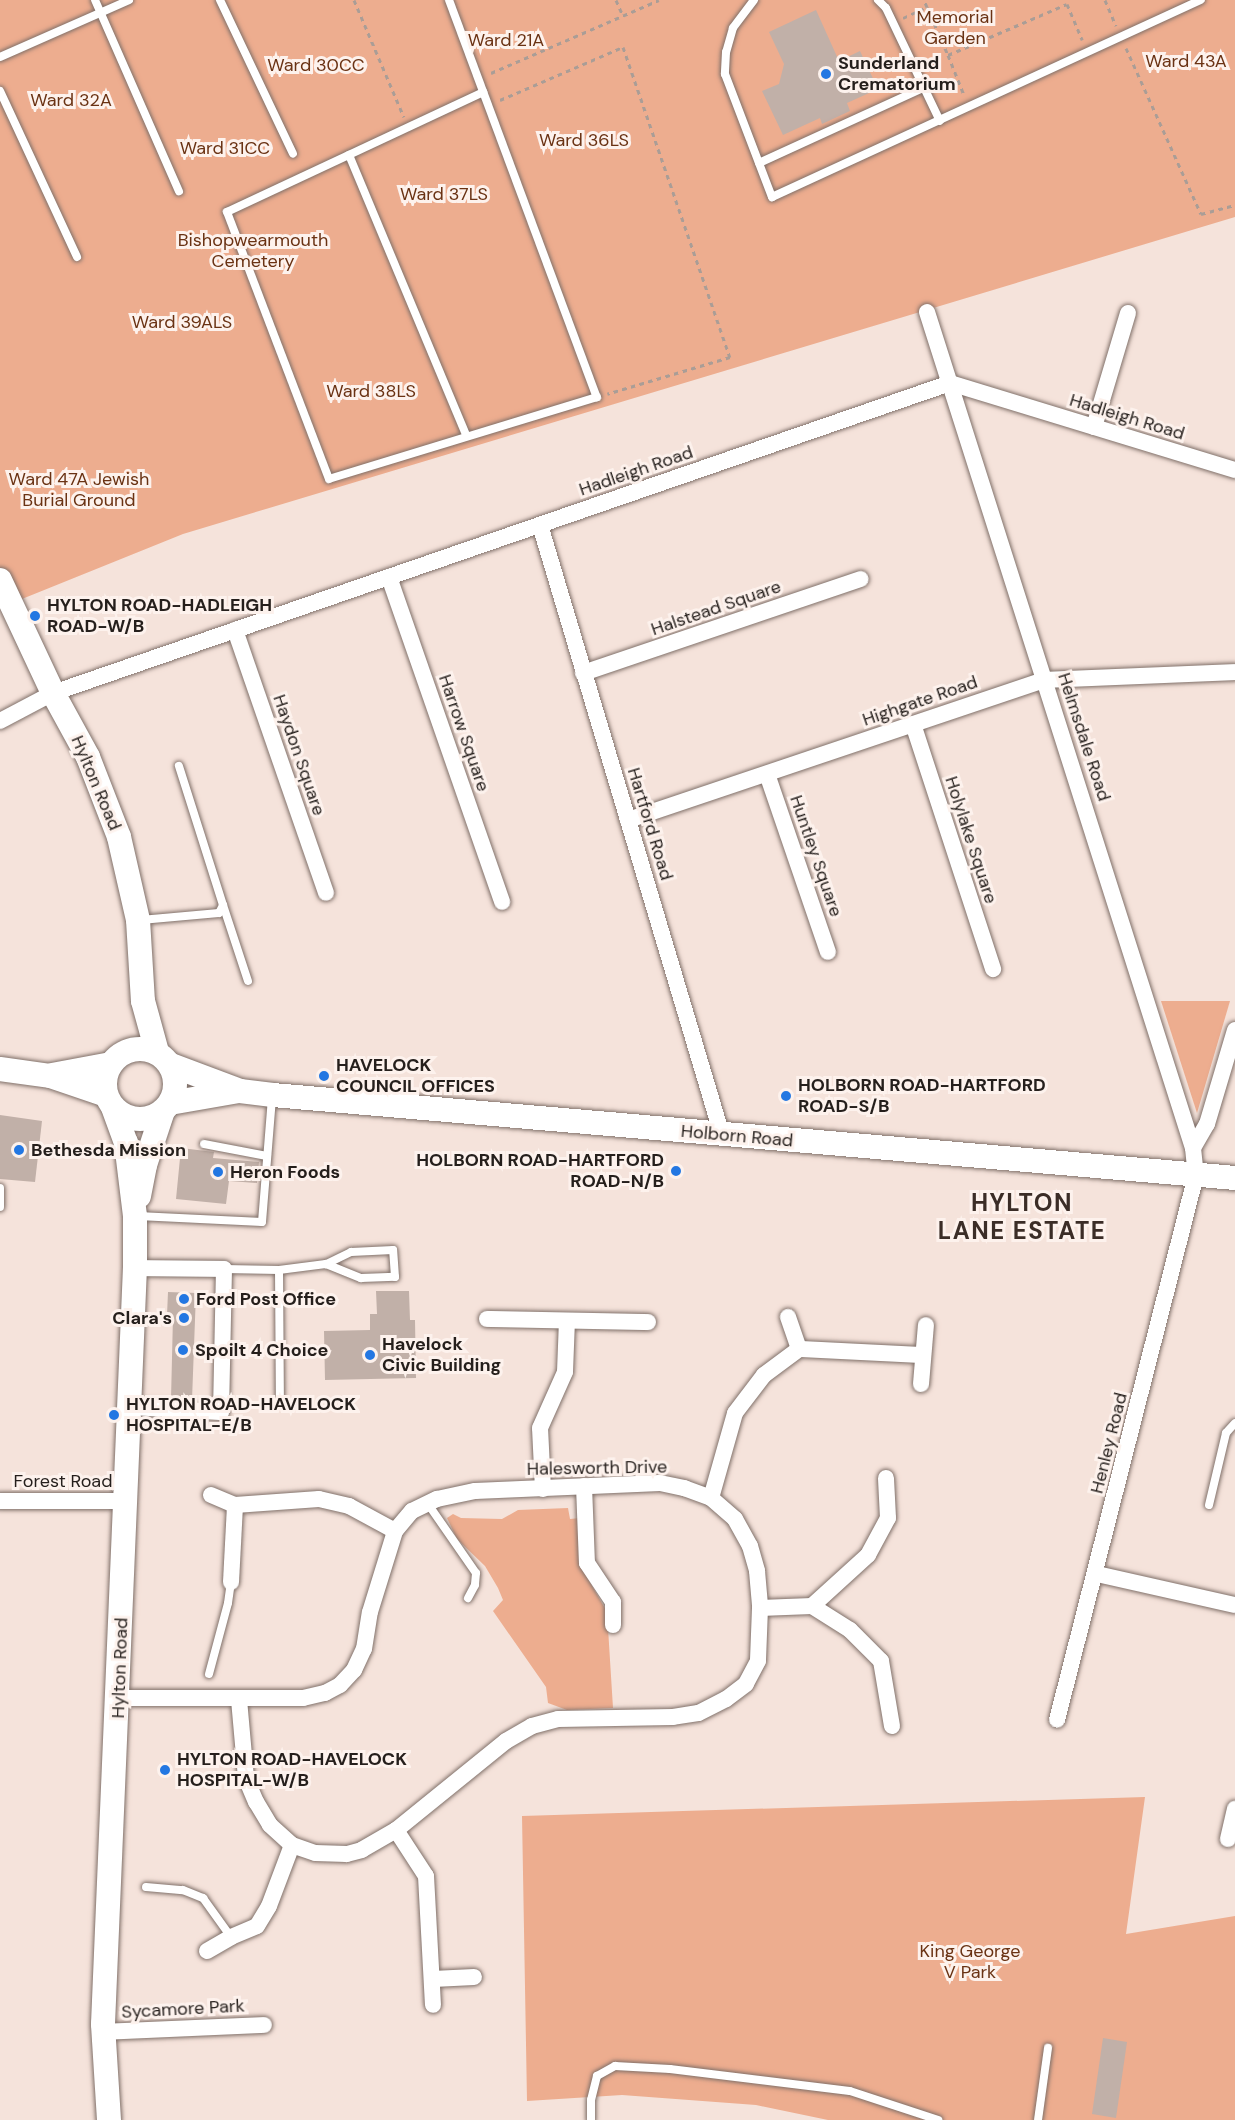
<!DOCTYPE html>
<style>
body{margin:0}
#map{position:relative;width:1235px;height:2120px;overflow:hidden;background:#f5e3db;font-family:"DM Sans",sans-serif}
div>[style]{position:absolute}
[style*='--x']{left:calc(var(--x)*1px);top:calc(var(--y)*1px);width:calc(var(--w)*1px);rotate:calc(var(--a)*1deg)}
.green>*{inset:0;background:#edad8f}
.building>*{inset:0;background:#c1b0a8}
.path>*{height:3px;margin-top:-1.5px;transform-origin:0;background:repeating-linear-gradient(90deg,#aa9d96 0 4.5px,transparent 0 9px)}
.roads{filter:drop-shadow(0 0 2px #807069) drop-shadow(0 0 2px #807069)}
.lane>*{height:8px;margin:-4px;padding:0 4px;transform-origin:4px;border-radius:4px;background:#fff}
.street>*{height:16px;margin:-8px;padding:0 8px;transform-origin:8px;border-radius:8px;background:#fff}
.secondary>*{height:24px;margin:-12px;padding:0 12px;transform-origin:12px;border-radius:12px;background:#fff}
.secondary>.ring{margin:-12px;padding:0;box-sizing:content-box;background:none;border:24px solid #fff;border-radius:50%}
.dots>*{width:16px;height:16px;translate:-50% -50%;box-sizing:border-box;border:3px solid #fdf2ed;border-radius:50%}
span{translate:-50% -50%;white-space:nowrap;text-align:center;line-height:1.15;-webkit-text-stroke:6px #fdf2ed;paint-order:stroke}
.park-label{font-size:18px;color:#6a3213}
.poi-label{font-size:18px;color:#251f1c;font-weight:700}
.left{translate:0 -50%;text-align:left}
.right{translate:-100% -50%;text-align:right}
.street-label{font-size:18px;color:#251f1c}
.district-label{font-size:24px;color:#3b2d27;font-weight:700;letter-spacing:1.5px}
</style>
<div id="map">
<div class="green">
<i style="clip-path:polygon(0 0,1235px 0,1235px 217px,183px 534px,12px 603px,0 580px)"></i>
<i style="clip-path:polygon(1161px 1001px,1230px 1001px,1197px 1113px)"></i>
<i style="clip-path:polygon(568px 1508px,570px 1519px,580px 1518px,580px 1565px,607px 1612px,613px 1708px,567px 1710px,548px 1703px,546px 1687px,493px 1611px,503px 1600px,498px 1588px,485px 1566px,457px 1539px,447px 1518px,453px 1514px,461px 1518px,502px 1519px,518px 1510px)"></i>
<i style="clip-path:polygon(1145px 1797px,1126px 1934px,1235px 1916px,1235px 2120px,828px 2120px,756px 2105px,622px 2095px,527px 2101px,522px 1816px)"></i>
</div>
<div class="building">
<i style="clip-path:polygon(816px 10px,839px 61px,860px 51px,878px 89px,847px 103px,850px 111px,822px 124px,820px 118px,783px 135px,762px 91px,779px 84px,784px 64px,769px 32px)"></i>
<i style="clip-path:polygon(0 1115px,42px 1121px,35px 1182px,0 1179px)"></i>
<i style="clip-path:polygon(181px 1148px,214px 1152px,213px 1158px,259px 1162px,257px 1183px,229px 1181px,226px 1204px,176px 1199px)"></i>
<i style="clip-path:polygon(376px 1291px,409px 1291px,410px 1320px,415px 1320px,416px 1378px,325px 1380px,324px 1331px,370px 1330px,370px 1314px,377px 1314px)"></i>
<i style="clip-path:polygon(168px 1292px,196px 1293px,192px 1400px,171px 1399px,173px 1316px,167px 1315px)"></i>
<i style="clip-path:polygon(1103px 2038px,1127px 2042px,1116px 2118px,1092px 2114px)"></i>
</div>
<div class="path">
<i style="--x:354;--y:0;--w:127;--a:66.9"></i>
<i style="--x:616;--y:0;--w:17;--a:66"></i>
<i style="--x:1105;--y:0;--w:28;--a:67"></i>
<i style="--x:927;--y:7;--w:52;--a:66.4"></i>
<i style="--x:948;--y:55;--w:129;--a:-23.2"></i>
<i style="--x:1067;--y:4;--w:39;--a:67"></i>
<i style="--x:903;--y:18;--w:26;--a:-25"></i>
<i style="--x:927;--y:7;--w:8;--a:-113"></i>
<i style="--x:1126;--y:48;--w:182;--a:65.7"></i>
<i style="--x:1201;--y:214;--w:35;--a:-15"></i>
<i style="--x:948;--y:55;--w:43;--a:68.2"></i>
<i style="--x:491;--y:73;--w:183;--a:-23.5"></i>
<i style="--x:500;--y:100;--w:134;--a:-23.3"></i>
<i style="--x:623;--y:47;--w:328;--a:71"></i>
<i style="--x:730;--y:357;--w:128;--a:163.3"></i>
</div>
<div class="roads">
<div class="lane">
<i style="--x:95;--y:0;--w:209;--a:66.3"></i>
<i style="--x:220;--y:0;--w:170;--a:64.6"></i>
<i style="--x:449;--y:0;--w:424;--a:69.6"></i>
<i style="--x:597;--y:397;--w:280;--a:163"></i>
<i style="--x:329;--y:479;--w:286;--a:-110.9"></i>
<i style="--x:227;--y:212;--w:283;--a:-25.1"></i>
<i style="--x:754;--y:0;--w:35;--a:127"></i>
<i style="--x:733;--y:28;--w:25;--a:106"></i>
<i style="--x:726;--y:52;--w:22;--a:93"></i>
<i style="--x:725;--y:74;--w:132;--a:69.1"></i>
<i style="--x:772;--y:197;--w:472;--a:-24.7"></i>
<i style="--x:878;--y:0;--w:11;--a:45"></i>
<i style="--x:886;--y:8;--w:125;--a:64.5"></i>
<i style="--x:0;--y:57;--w:141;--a:-23.8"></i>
<i style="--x:0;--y:91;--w:183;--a:65.1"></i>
<i style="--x:349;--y:155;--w:303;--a:67.3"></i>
<i style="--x:759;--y:163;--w:180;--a:-24.6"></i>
<i style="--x:223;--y:905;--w:80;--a:71.8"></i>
<i style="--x:141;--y:920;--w:78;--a:-5.1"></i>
<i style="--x:219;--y:913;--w:9;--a:-63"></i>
<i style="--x:223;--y:905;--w:146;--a:-107.6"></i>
<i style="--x:204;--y:1144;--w:64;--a:10.8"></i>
<i style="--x:0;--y:1188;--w:19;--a:90"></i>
<i style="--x:138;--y:1216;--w:124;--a:2.8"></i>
<i style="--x:262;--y:1222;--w:124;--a:-85.4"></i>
<i style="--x:224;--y:1269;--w:55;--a:1"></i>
<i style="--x:279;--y:1270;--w:128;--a:89.6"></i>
<i style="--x:279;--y:1270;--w:47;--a:-7.3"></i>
<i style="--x:326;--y:1264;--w:38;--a:22"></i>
<i style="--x:361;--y:1278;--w:34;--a:-2"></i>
<i style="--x:395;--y:1277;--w:27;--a:-94"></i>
<i style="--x:393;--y:1250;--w:42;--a:177.3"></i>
<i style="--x:351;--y:1252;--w:28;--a:154"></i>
<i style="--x:428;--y:1504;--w:84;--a:55.2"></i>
<i style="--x:476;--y:1573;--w:12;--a:95"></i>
<i style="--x:475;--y:1585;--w:15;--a:118"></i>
<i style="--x:1209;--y:1505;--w:74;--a:-76.7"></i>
<i style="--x:1226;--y:1433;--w:13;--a:-48"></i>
<i style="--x:209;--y:1674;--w:73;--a:-75"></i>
<i style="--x:228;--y:1603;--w:21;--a:-82"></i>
<i style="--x:146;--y:1887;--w:37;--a:5"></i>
<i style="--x:183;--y:1890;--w:22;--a:22"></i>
<i style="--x:203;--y:1898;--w:48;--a:54.3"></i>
<i style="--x:591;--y:2120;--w:20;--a:-90"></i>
<i style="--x:591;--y:2100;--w:25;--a:-76"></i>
<i style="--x:597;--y:2076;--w:21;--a:-29"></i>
<i style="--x:615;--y:2066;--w:55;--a:3.1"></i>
<i style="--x:670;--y:2069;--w:181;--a:7"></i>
<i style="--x:850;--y:2091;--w:93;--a:18.2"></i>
<i style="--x:1038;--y:2120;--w:73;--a:-82.1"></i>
</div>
<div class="street">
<i style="--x:927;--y:312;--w:877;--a:72.35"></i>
<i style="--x:1193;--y:1148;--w:27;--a:84"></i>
<i style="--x:1196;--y:1175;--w:562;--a:104.31"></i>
<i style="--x:1094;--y:427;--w:119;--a:-73.4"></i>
<i style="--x:540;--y:525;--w:637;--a:73.39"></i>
<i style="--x:389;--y:577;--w:344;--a:70.8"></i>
<i style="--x:235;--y:630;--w:278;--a:70.9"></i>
<i style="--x:583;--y:673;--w:293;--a:-18.7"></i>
<i style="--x:0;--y:721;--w:60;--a:-27.8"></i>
<i style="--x:53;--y:693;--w:949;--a:-19.06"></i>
<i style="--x:950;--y:383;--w:298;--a:17"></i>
<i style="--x:913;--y:724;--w:258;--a:71.9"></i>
<i style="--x:767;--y:774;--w:188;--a:71.1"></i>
<i style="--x:628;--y:820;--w:440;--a:-18.6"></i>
<i style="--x:1045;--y:680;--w:190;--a:-2.4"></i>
<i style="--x:1193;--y:1148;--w:28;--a:-60"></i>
<i style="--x:1207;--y:1124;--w:98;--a:-73.4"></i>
<i style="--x:788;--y:1317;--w:34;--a:71"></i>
<i style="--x:487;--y:1319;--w:161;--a:1.1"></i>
<i style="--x:921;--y:1384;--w:59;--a:-85.2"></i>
<i style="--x:131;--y:1407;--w:90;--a:3.2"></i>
<i style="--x:221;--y:1412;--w:143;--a:-88.8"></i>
<i style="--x:224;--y:1269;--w:89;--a:-179.4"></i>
<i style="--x:584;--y:1486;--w:77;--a:87.8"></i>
<i style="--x:587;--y:1563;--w:47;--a:56.3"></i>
<i style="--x:613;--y:1602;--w:23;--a:90"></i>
<i style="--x:543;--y:1489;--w:61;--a:-92.8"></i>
<i style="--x:540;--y:1428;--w:61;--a:-65.9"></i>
<i style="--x:565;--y:1372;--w:51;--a:-87.8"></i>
<i style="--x:211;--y:1495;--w:26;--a:23"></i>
<i style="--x:235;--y:1505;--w:84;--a:-4.1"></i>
<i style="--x:319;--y:1499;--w:31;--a:13"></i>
<i style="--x:349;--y:1506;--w:52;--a:28.5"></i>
<i style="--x:711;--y:1498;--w:88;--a:-74.2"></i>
<i style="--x:735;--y:1413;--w:48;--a:-52.7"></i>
<i style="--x:764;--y:1375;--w:44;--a:-36.6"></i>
<i style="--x:799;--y:1349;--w:124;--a:2.8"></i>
<i style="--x:0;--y:1501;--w:126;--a:0"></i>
<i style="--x:1097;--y:1574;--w:141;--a:12.7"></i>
<i style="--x:231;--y:1582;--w:77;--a:-87"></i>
<i style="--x:812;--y:1606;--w:76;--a:-42.3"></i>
<i style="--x:868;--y:1555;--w:42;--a:-61.6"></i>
<i style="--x:888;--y:1518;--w:40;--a:-92.9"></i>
<i style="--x:760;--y:1608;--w:52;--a:-2.2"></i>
<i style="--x:812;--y:1606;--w:45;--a:32.3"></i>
<i style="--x:850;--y:1630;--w:44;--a:45"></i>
<i style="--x:881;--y:1661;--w:66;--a:80.4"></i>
<i style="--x:119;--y:1698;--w:184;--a:0"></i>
<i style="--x:303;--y:1698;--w:23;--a:-13"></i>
<i style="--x:325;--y:1693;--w:17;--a:-28"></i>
<i style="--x:340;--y:1685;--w:21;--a:-47"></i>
<i style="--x:354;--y:1670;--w:23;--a:-65"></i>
<i style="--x:364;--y:1649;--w:37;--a:-81"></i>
<i style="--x:370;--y:1612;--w:85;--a:-72.8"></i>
<i style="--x:395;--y:1531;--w:26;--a:-50"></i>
<i style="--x:412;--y:1511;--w:28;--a:-26"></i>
<i style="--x:437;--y:1499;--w:39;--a:-12"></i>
<i style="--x:475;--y:1491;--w:185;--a:-2.5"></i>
<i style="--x:660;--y:1483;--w:25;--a:12"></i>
<i style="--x:684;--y:1488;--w:29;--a:20"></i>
<i style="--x:711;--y:1498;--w:32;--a:41"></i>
<i style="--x:735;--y:1519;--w:31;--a:61"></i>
<i style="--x:750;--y:1546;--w:26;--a:74"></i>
<i style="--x:757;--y:1571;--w:37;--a:85"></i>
<i style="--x:760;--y:1608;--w:53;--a:92.2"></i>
<i style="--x:758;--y:1661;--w:26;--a:118"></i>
<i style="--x:746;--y:1684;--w:25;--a:143"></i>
<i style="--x:726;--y:1699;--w:31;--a:153"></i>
<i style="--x:698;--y:1713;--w:25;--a:171"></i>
<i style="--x:673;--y:1717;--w:115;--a:179"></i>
<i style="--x:558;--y:1719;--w:27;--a:165"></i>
<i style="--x:532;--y:1726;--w:30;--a:150"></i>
<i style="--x:506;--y:1741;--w:141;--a:141"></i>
<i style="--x:396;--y:1830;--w:39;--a:150"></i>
<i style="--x:362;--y:1850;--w:16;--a:165"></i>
<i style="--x:347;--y:1854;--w:32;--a:-178"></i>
<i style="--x:315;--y:1853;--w:24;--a:-161"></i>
<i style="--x:292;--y:1845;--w:30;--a:-138"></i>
<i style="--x:270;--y:1825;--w:27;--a:-121"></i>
<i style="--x:256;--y:1802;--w:26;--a:-113"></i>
<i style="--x:246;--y:1778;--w:79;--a:-95.1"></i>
<i style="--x:396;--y:1830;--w:55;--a:56.9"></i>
<i style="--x:426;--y:1876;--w:129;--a:86.9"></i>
<i style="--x:1228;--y:1839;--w:31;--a:-77"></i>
<i style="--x:207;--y:1951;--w:28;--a:-30"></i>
<i style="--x:231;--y:1937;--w:28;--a:-23"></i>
<i style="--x:257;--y:1926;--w:23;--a:-59"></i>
<i style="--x:269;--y:1906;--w:65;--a:-69.3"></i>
<i style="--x:433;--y:1979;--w:41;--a:-2.8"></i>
<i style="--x:103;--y:2032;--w:161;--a:-2.5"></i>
</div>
<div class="secondary">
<i style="--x:0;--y:580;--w:125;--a:64.9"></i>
<i style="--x:53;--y:693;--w:73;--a:61.3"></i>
<i style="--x:88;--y:757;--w:86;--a:68.8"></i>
<i style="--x:119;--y:837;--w:85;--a:77.1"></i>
<i style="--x:138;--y:920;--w:81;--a:86.5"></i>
<i style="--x:143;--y:1001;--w:53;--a:74.6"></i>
<i class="ring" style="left:105px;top:1049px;width:46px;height:46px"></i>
<i style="--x:171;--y:1065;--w:74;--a:20.6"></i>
<i style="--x:240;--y:1091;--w:33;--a:7"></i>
<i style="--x:273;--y:1095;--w:966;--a:4.93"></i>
<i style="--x:0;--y:1069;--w:50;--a:8"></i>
<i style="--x:50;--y:1076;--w:59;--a:18.7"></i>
<i style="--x:52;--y:1075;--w:60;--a:-10.6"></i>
<i style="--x:170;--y:1103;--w:70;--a:-9.9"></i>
<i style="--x:139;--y:1196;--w:32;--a:-79"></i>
<i style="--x:145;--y:1165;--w:57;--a:-71.6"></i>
<i style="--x:109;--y:2120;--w:96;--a:-93.6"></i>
<i style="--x:103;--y:2024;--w:757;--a:-87.58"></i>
<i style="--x:135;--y:1268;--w:52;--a:-90"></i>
<i style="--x:135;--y:1216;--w:74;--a:-97"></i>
<i style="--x:126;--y:1143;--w:38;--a:-110"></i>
</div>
</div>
<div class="dots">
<i style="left:826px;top:74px;background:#2377e2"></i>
<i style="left:35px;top:616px;background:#2377e2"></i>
<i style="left:324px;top:1076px;background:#2377e2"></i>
<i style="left:786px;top:1096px;background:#2377e2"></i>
<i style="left:19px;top:1150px;background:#2377e2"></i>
<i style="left:676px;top:1171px;background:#2377e2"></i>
<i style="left:218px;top:1172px;background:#2377e2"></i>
<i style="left:184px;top:1299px;background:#2377e2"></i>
<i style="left:184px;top:1318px;background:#2377e2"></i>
<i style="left:183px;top:1350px;background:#2377e2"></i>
<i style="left:370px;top:1355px;background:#2377e2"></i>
<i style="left:114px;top:1415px;background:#2377e2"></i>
<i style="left:165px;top:1770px;background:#2377e2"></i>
</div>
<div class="park-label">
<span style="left:955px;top:28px">Memorial<br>Garden</span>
<span style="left:506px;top:40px">Ward 21A</span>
<span style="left:1186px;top:61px">Ward 43A</span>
<span style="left:316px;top:65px">Ward 30CC</span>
<span style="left:71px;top:100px">Ward 32A</span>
<span style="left:584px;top:140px">Ward 36LS</span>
<span style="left:225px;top:148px">Ward 31CC</span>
<span style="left:444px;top:194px">Ward 37LS</span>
<span style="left:253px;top:251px">Bishopwearmouth<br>Cemetery</span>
<span style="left:182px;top:322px">Ward 39ALS</span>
<span style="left:371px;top:391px">Ward 38LS</span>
<span style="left:79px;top:490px">Ward 47A Jewish<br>Burial Ground</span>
<span style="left:970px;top:1962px">King George<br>V Park</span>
</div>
<div class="poi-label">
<span class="left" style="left:838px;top:74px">Sunderland<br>Crematorium</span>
<span class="left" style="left:47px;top:616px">HYLTON ROAD-HADLEIGH<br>ROAD-W/B</span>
<span class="left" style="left:336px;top:1076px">HAVELOCK<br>COUNCIL OFFICES</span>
<span class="left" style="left:798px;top:1096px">HOLBORN ROAD-HARTFORD<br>ROAD-S/B</span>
<span class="left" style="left:31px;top:1150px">Bethesda Mission</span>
<span class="right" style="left:664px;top:1171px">HOLBORN ROAD-HARTFORD<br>ROAD-N/B</span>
<span class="left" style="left:230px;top:1172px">Heron Foods</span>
<span class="left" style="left:196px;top:1299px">Ford Post Office</span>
<span class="right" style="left:172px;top:1318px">Clara's</span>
<span class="left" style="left:382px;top:1355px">Havelock<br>Civic Building</span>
<span class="left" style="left:195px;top:1350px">Spoilt 4 Choice</span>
<span class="left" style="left:126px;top:1415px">HYLTON ROAD-HAVELOCK<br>HOSPITAL-E/B</span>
<span class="left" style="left:177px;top:1770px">HYLTON ROAD-HAVELOCK<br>HOSPITAL-W/B</span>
</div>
<div class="street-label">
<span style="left:1127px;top:417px;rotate:17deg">Hadleigh Road</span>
<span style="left:636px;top:471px;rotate:-19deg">Hadleigh Road</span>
<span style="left:716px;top:608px;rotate:-19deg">Halstead Square</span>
<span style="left:920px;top:701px;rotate:-19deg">Highgate Road</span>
<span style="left:464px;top:733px;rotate:71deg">Harrow Square</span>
<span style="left:1084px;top:737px;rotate:72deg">Helmsdale Road</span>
<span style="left:299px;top:755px;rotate:71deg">Haydon Square</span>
<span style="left:96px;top:783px;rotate:67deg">Hylton Road</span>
<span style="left:650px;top:824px;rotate:73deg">Hartford Road</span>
<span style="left:971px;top:840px;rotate:72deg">Holylake Square</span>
<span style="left:816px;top:856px;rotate:71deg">Huntley Square</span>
<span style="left:737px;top:1136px;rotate:5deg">Holborn Road</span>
<span style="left:1109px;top:1443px;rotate:-76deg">Henley Road</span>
<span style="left:597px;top:1468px;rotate:-1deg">Halesworth Drive</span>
<span style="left:63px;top:1481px">Forest Road</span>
<span style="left:120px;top:1668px;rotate:-88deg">Hylton Road</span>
<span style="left:183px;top:2009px;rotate:-3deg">Sycamore Park</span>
</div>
<div class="district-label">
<span style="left:1022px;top:1217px">HYLTON<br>LANE ESTATE</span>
</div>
</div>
